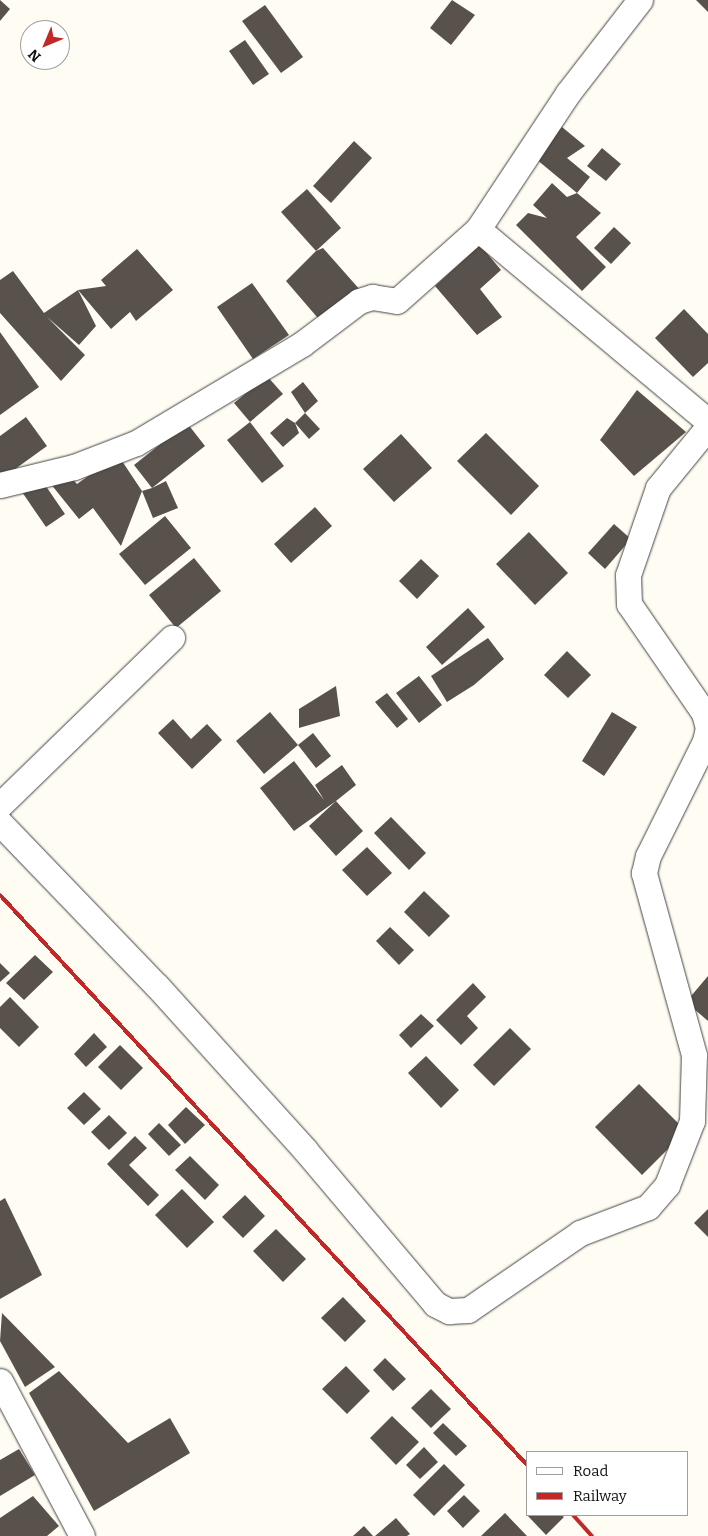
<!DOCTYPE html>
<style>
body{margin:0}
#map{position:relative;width:708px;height:1536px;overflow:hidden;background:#fffdf3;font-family:Bitter,serif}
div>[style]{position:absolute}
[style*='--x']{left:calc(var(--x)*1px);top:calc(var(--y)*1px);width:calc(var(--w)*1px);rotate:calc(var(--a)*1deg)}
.building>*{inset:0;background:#59524c}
.roads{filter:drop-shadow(0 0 1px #434343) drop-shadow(0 0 1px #434343)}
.minor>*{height:25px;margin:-12.5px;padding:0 12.5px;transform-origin:12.5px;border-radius:12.5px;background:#fff}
.rail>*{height:4px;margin:-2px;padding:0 2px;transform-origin:2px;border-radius:2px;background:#c12827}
span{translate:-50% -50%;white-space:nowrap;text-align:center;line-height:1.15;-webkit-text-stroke:5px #fff;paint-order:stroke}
.legend{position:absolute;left:526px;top:1451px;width:162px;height:65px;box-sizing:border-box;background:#fff;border:1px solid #9f9f9f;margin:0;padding:6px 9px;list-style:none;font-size:15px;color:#101010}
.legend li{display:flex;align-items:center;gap:10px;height:25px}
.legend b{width:25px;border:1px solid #9f9f9f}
.north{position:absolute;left:20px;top:20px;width:50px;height:50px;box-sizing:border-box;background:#fff;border:1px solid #9f9f9f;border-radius:50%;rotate:225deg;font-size:14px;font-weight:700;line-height:20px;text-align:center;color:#101010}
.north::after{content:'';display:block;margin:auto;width:18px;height:22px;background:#c12827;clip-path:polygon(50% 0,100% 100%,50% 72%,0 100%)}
</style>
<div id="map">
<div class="building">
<i style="clip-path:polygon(0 0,10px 9px,0 21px)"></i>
<i style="clip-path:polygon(452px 0,475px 15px,451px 45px,430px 28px)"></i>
<i style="clip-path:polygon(696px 0,708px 0,708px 12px)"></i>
<i style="clip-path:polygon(265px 5px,303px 57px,281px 73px,242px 21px)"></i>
<i style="clip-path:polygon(245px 40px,269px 74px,253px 85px,229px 51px)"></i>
<i style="clip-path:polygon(562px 127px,585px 146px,567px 158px,590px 177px,577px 193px,536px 159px)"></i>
<i style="clip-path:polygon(354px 141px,372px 158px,331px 203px,313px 186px)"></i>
<i style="clip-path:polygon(602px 148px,621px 164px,606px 181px,587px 166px)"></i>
<i style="clip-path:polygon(552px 183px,567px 197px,577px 193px,601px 213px,576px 237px,606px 267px,582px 291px,516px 225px,528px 213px,547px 218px,533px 205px)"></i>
<i style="clip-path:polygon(307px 189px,341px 228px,316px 251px,281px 212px)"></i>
<i style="clip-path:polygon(614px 227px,631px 243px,611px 264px,594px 248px)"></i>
<i style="clip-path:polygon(480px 245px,501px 270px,480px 289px,502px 317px,477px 335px,435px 286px)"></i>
<i style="clip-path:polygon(323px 248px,361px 291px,323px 324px,286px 281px,316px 251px)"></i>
<i style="clip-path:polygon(137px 249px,173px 290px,136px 321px,130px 312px,111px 329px,78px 290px,106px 286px,101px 280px)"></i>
<i style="clip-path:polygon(13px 271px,44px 313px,78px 290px,96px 326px,79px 345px,47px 317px,85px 355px,61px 381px,0 313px,0 280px)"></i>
<i style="clip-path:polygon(252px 283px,289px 335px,253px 359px,217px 307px)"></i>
<i style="clip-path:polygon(684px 309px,708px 334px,708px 363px,693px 377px,655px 338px)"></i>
<i style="clip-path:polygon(0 332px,39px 387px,0 415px)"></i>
<i style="clip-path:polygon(267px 376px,283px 394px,250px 422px,234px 403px)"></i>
<i style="clip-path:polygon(303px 382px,318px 401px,305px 413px,291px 392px)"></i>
<i style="clip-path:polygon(637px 390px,686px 432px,634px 476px,600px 440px)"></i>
<i style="clip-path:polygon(305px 413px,320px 429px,309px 439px,295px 423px)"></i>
<i style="clip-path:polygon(26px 417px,47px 446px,0 480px,0 436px)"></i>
<i style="clip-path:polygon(287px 418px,295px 423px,299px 433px,283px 447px,270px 433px)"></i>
<i style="clip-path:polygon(250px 422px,284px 466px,262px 483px,227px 440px)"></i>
<i style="clip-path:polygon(187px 423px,205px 446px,152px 488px,166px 481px,178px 508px,153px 518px,142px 491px,152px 488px,134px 465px)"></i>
<i style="clip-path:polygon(486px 433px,539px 486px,511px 515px,457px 461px)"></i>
<i style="clip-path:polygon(401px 434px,432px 468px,394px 502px,363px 469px)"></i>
<i style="clip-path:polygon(118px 455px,142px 491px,121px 546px,93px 508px,79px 519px,50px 483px,65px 471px,77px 484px)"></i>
<i style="clip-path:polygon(41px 479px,65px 514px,46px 527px,22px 492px)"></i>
<i style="clip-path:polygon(315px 507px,332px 526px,291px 563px,274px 544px)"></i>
<i style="clip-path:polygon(165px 516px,191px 548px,145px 585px,119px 554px)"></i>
<i style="clip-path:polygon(614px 524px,631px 539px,605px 569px,588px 553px)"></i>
<i style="clip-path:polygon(529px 532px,568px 573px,535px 605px,496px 564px)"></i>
<i style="clip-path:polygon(194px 558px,221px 591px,176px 628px,149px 595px)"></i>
<i style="clip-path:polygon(421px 559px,439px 576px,417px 599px,399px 581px)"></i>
<i style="clip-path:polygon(468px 608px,485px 627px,442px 665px,426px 647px)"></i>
<i style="clip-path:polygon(488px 638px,504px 659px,474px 685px,447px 702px,431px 676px)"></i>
<i style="clip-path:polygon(567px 651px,591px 675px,568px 698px,544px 675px)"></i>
<i style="clip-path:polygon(419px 676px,442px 705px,419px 723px,396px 693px)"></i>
<i style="clip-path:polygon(336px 686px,340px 716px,299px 728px,299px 709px)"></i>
<i style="clip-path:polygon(387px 693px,408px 719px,397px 728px,375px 702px)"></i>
<i style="clip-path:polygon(270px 712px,298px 745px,264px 774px,236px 741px)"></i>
<i style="clip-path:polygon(612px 712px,637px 727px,604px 776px,582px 761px)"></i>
<i style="clip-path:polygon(173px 719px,191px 739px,207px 724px,222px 740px,192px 769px,158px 733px)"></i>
<i style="clip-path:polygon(313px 733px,331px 756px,316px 768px,298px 745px)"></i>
<i style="clip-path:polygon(294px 761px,324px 800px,315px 785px,342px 765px,356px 785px,336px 801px,363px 831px,336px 856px,309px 826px,336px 801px,294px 831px,260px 788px)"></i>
<i style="clip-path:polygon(391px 817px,426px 853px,409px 870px,374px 833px)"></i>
<i style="clip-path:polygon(367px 847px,392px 873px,367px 896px,342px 870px)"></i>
<i style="clip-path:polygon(424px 891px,450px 916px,429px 937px,404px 912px)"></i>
<i style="clip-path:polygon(390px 927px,414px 950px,399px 965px,376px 941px)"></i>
<i style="clip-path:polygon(35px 955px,53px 972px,24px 1000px,6px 983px)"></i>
<i style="clip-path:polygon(0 963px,10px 973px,0 982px)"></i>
<i style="clip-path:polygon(708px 976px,708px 1021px,686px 1002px)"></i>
<i style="clip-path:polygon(473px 983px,486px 997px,467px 1016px,478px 1028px,461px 1045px,436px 1020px)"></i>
<i style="clip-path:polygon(10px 997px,39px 1027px,19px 1047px,0 1028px,0 1007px)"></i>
<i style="clip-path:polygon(421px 1014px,434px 1026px,411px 1048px,399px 1035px)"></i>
<i style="clip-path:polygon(510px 1028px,531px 1049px,494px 1086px,473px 1065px)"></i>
<i style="clip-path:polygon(94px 1033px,107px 1047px,86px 1067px,74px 1054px)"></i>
<i style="clip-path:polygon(120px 1045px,143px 1068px,121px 1090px,98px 1067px)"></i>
<i style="clip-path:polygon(426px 1056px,459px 1090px,441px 1108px,408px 1073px)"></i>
<i style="clip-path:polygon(639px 1084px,686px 1131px,642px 1175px,595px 1127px)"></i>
<i style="clip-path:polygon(84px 1092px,101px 1109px,84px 1125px,67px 1108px)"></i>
<i style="clip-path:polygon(186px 1107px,205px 1125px,185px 1144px,168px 1125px)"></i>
<i style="clip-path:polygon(109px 1115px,127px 1133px,109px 1150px,91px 1132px)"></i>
<i style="clip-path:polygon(159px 1123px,181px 1145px,169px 1156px,148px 1134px)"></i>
<i style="clip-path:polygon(135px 1136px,147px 1148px,129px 1165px,159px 1195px,148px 1206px,107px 1164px)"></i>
<i style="clip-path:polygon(190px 1156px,219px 1185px,205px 1200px,175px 1170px)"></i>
<i style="clip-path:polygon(182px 1189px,214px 1222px,187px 1248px,155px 1215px)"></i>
<i style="clip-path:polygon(245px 1195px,265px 1216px,243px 1238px,222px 1217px)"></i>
<i style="clip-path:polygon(5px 1198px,42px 1275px,0 1299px,0 1201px)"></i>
<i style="clip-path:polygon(708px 1209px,708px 1237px,694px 1223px)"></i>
<i style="clip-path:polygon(276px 1229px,306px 1259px,283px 1282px,253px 1251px)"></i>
<i style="clip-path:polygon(343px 1297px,366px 1321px,345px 1342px,321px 1318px)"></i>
<i style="clip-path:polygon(2px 1313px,55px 1367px,25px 1387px,0 1341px)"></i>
<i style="clip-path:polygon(385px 1358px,406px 1379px,393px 1391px,373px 1370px)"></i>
<i style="clip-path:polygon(346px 1366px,370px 1391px,347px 1414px,322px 1389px)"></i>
<i style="clip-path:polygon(59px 1371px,128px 1443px,170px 1418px,190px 1453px,94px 1511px,29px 1393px)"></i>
<i style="clip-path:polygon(431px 1389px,451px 1409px,431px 1428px,411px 1408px)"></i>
<i style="clip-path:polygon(392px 1416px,419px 1442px,396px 1465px,370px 1438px)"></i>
<i style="clip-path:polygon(443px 1423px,467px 1446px,456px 1456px,433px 1433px)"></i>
<i style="clip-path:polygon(424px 1447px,438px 1462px,420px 1479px,406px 1465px)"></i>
<i style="clip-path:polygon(19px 1449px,35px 1475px,0 1496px,0 1460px)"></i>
<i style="clip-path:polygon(444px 1464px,465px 1485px,434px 1516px,413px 1495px)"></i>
<i style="clip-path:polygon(464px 1495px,480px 1511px,463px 1528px,447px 1511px)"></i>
<i style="clip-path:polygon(33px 1496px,59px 1526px,47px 1536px,0 1536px,0 1518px)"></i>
<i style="clip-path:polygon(505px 1513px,527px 1536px,481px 1536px)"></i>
<i style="clip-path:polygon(527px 1515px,561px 1515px,564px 1517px,546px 1535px)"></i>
<i style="clip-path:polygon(396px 1518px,410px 1534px,407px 1536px,375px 1536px)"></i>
<i style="clip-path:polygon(364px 1526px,373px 1536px,353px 1536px)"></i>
</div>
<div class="roads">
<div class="minor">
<i style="--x:478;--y:229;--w:300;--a:39.9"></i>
<i style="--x:0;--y:485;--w:76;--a:-13.7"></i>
<i style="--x:74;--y:467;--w:66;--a:-21.2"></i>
<i style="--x:136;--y:443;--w:193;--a:-30.8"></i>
<i style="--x:302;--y:344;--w:71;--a:-37"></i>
<i style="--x:359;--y:301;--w:14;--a:-17"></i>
<i style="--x:372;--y:297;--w:25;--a:9"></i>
<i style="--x:397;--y:301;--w:108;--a:-41.6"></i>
<i style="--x:478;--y:229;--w:163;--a:-56.5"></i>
<i style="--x:568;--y:93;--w:118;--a:-52.3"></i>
<i style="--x:0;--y:805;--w:240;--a:-44.2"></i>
<i style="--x:0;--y:823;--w:226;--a:46.1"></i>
<i style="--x:157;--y:986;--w:221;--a:47.9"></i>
<i style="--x:305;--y:1150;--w:202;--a:49.8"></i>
<i style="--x:435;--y:1304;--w:16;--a:27"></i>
<i style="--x:449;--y:1311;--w:19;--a:-3"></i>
<i style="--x:468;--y:1310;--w:136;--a:-34.5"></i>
<i style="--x:580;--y:1233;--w:73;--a:-20.9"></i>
<i style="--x:648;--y:1207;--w:29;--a:-49"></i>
<i style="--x:667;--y:1185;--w:69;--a:-68.7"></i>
<i style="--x:692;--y:1121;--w:66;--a:-88.3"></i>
<i style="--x:694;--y:1055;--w:189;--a:-105.4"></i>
<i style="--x:644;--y:873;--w:17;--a:-77"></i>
<i style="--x:648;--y:856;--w:128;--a:-63.6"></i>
<i style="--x:705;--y:741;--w:13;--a:-77"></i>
<i style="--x:708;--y:728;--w:16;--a:-105"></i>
<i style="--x:704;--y:713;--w:132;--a:-124.5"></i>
<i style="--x:629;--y:604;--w:29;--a:-92"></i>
<i style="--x:628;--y:575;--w:92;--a:-71"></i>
<i style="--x:658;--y:488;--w:79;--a:-50.7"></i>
<i style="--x:0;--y:1381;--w:175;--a:62.1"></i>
</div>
</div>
<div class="rail">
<i style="--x:0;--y:895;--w:776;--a:47.24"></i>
<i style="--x:573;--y:1515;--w:28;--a:48"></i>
</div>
<ul class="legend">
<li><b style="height:6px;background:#fff"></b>Road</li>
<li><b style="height:6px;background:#c12827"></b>Railway</li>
</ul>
<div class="north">N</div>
</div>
